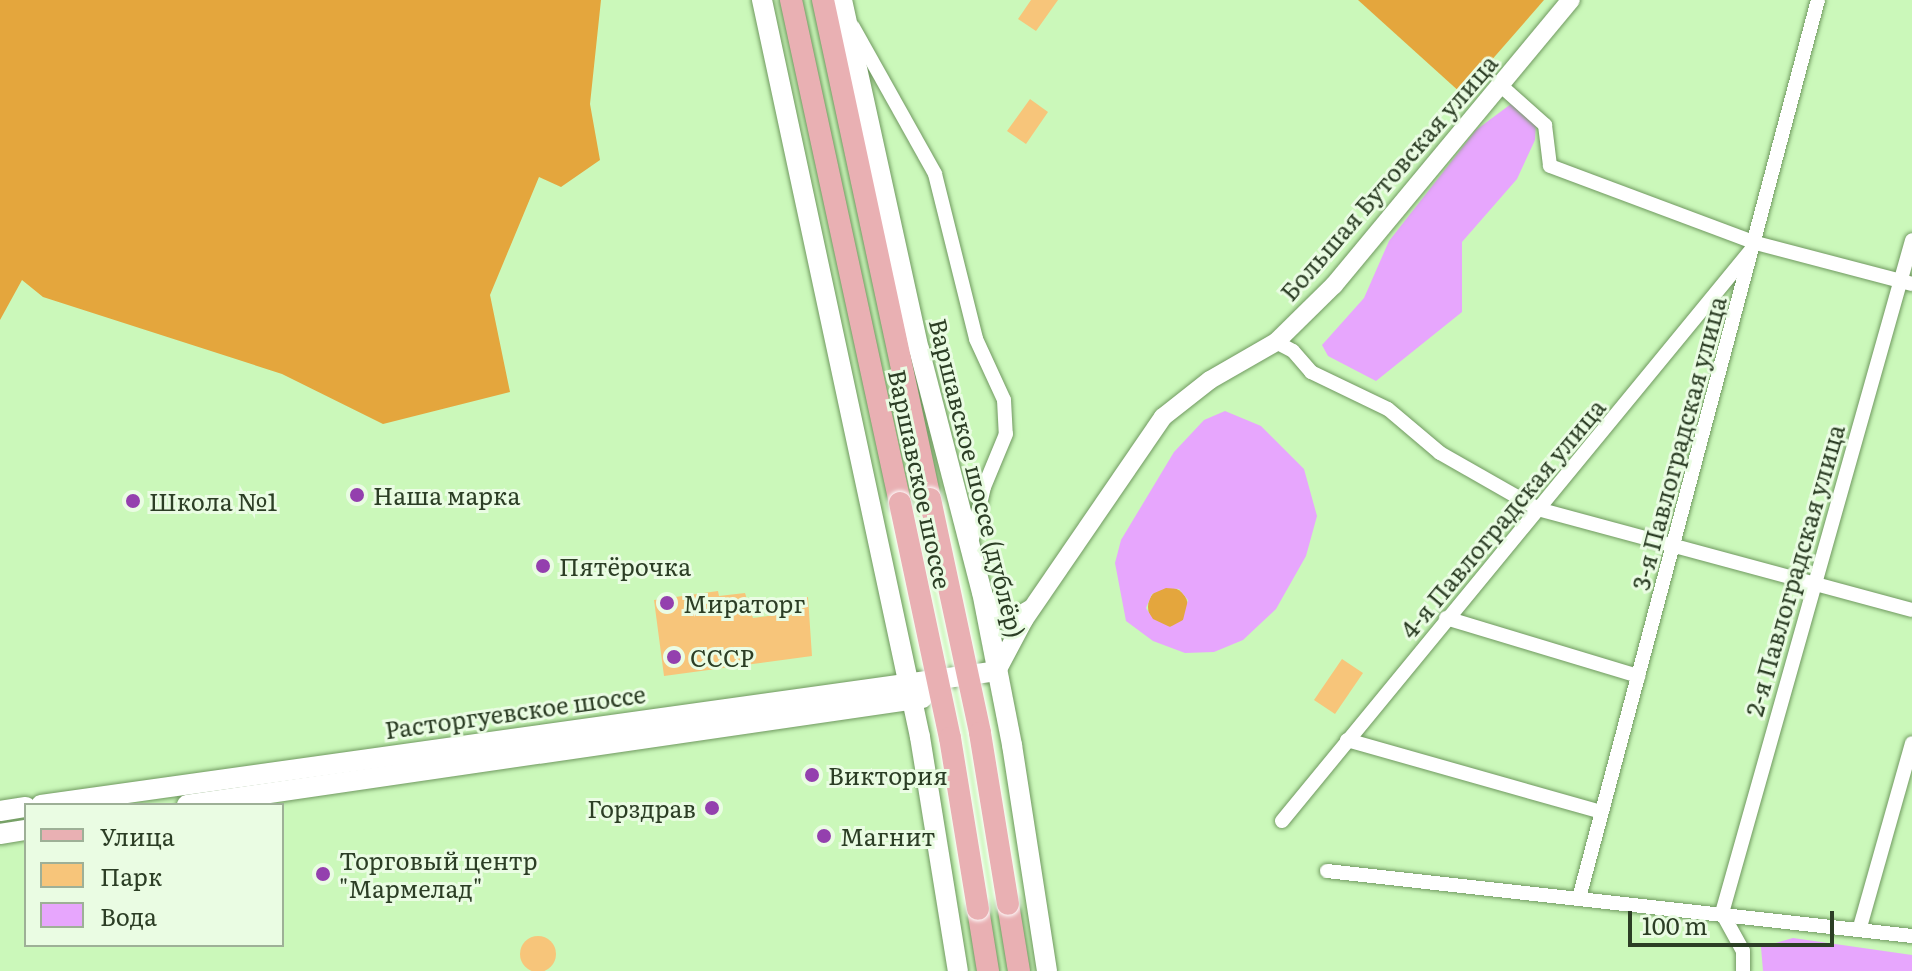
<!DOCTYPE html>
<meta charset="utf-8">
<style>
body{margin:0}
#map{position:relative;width:1912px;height:971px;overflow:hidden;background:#cbf8ba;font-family:Literata,serif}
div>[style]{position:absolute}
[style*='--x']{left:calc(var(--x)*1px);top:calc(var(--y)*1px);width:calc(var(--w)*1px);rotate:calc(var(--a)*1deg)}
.green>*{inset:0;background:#f7c57a}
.round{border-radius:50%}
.forest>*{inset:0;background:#e4a63d}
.water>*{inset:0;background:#e7a6fd}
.roads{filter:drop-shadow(0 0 2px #709960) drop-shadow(0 0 2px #709960)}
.minor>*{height:14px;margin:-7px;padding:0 7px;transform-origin:7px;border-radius:7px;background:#fff}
.tertiary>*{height:18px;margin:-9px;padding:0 9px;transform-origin:9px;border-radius:9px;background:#fff}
.secondary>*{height:20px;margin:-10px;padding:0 10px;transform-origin:10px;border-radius:10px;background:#fff}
.primary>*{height:22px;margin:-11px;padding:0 11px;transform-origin:11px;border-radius:11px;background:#e9b0b3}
.bridges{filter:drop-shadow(0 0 2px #fff) drop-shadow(0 0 2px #fff)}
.primary-bridge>*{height:22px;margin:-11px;padding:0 11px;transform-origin:11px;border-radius:11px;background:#e9b0b3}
.dots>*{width:22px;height:22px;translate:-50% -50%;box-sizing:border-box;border:4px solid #eafce3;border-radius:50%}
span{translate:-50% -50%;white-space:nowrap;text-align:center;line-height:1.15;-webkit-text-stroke:6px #eafce3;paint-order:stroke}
.street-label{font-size:24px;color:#2c3e25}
.poi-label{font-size:24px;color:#2c3e25}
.left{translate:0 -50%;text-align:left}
.right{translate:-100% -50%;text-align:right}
.legend{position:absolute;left:24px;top:803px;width:260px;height:144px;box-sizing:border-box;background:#eafce3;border:2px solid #9eb097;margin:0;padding:10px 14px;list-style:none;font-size:24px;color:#2c3e25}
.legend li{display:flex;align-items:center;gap:16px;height:40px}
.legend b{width:40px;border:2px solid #9eb097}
.scale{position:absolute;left:1628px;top:911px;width:206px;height:36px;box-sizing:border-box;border:4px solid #2c3e25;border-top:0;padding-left:10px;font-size:24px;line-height:28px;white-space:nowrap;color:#2c3e25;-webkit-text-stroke:6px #eafce3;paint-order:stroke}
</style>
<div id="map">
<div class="green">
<i style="clip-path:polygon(1031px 0,1058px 0,1036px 31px,1018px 19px)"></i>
<i style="clip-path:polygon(1030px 99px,1048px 112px,1026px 144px,1007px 131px)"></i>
<i style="clip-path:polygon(718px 591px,719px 596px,745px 593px,753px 618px,800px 612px,802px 598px,808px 597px,812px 656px,664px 676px,654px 600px)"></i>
<i style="clip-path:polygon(1342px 659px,1363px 673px,1335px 714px,1314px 700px)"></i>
<i class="round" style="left:520px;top:936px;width:36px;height:36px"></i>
</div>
<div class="forest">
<i style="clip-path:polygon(0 0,601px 0,590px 104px,600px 160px,561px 187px,539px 177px,490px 295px,510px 392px,383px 424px,282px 374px,43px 297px,22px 280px,0 320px)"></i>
<i style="clip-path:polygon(1358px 0,1544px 0,1462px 94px)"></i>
<i class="round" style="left:1148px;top:587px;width:40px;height:40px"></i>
</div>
<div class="water">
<i style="clip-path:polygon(1511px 104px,1536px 123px,1535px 140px,1517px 179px,1462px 242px,1462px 312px,1376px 381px,1328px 356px,1322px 345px,1364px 298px,1389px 241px,1476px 130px)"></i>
<i style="clip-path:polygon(evenodd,1225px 411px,1261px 426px,1304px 469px,1317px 516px,1306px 556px,1276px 609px,1243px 640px,1214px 652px,1185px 653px,1153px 641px,1126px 621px,1115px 563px,1121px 540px,1174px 452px,1204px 420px,1225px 411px,1166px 588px,1179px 589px,1188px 600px,1183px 620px,1170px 627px,1153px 619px,1146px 608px,1152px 594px,1166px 588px)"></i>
<i style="clip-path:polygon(1793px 938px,1912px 955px,1912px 971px,1763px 971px,1761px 947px)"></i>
</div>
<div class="roads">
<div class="minor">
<i style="--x:853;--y:27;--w:168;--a:60.8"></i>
<i style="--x:935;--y:174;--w:170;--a:76"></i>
<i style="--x:976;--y:339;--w:67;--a:65.3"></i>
<i style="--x:1004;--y:400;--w:34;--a:87"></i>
<i style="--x:1006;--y:434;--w:57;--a:112.5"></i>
<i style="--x:984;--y:487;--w:53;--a:103"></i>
<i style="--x:1499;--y:84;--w:62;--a:41.7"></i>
<i style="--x:1545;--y:125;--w:41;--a:83"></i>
<i style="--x:1550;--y:166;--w:220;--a:20.5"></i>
<i style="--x:1756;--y:243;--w:161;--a:14.7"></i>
<i style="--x:1276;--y:342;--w:19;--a:28"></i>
<i style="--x:1293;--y:351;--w:28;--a:49"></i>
<i style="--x:1311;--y:372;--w:85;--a:25.7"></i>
<i style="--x:1388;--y:409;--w:68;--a:40.2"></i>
<i style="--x:1440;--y:453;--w:113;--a:29.7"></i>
<i style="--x:1538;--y:509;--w:387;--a:15.1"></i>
<i style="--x:1446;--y:618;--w:201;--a:16.8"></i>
<i style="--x:1347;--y:740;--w:264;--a:15.8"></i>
<i style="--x:1282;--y:821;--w:739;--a:-50.6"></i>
<i style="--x:1327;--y:871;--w:589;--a:6.34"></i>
<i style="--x:1579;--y:898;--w:929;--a:-75.1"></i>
<i style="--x:1860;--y:927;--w:191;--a:-74.2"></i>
<i style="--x:1743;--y:971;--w:20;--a:-90"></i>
<i style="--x:1743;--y:951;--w:43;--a:-118.9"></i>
<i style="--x:1722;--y:913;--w:699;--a:-74.23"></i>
</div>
<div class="tertiary">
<i style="--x:983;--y:595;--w:27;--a:54"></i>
<i style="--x:999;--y:617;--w:12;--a:14"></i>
<i style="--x:1011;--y:620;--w:22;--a:-30"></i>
<i style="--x:997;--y:671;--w:58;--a:-62.1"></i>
<i style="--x:1024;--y:620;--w:246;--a:-55.6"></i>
<i style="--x:1163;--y:417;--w:60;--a:-38.2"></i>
<i style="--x:1210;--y:380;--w:76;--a:-29.9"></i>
<i style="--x:1276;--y:342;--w:81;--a:-44.5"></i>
<i style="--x:1334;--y:285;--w:371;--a:-50.3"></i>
</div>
<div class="secondary">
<i style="--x:762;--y:0;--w:754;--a:77.9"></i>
<i style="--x:920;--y:737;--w:237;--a:80.8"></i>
<i style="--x:842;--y:0;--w:357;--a:77.6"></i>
<i style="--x:919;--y:349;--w:251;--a:75.5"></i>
<i style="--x:982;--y:592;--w:156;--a:78.9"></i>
<i style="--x:1012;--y:745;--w:229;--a:81.2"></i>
<i style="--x:41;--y:805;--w:965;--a:-7.98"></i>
<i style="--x:187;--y:805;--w:743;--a:-8.28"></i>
<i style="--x:0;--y:811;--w:26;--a:-9"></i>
<i style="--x:0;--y:834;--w:26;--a:-9"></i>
</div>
<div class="primary">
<i style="--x:791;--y:0;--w:515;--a:77.77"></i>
<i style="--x:823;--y:0;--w:510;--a:77.9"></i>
<i style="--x:1008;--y:904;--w:68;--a:80.7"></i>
<i style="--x:978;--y:909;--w:63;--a:80.8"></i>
</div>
</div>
<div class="bridges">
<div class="primary-bridge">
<i style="--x:930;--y:499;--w:239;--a:77.9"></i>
<i style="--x:980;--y:733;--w:173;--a:80.7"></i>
<i style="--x:900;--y:503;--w:240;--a:78"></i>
<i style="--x:950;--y:738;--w:173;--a:80.7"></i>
</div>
</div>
<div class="dots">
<i style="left:357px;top:495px;background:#9440ae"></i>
<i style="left:133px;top:501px;background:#9440ae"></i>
<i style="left:543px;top:566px;background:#9440ae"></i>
<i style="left:667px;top:603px;background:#9440ae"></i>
<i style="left:674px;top:657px;background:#9440ae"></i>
<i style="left:812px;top:775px;background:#9440ae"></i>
<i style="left:712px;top:808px;background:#9440ae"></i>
<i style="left:824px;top:836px;background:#9440ae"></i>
<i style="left:323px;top:874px;background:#9440ae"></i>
</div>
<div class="street-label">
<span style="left:1388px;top:177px;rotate:-49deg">Большая Бутовская улица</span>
<span style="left:1678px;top:443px;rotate:-75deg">3-я Павлоградская улица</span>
<span style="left:978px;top:478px;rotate:76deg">Варшавское шоссе (дублёр)</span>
<span style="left:921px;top:479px;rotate:78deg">Варшавское шоссе</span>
<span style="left:1502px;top:518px;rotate:-50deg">4-я Павлоградская улица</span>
<span style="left:1794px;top:570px;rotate:-74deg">2-я Павлоградская улица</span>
<span style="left:515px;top:711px;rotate:-8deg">Расторгуевское шоссе</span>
</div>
<div class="poi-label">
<span class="left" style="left:373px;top:495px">Наша марка</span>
<span class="left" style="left:149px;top:501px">Школа №1</span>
<span class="left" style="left:559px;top:566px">Пятёрочка</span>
<span class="left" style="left:683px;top:603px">Мираторг</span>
<span class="left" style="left:690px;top:657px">СССР</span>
<span class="left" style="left:828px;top:775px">Виктория</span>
<span class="right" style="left:696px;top:808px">Горздрав</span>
<span class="left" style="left:840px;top:836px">Магнит</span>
<span class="left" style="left:339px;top:874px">Торговый центр<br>"Мармелад"</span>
</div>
<ul class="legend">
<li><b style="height:10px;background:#e9b0b3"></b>Улица</li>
<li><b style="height:22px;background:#f7c57a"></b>Парк</li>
<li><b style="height:22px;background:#e7a6fd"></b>Вода</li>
</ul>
<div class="scale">100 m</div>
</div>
